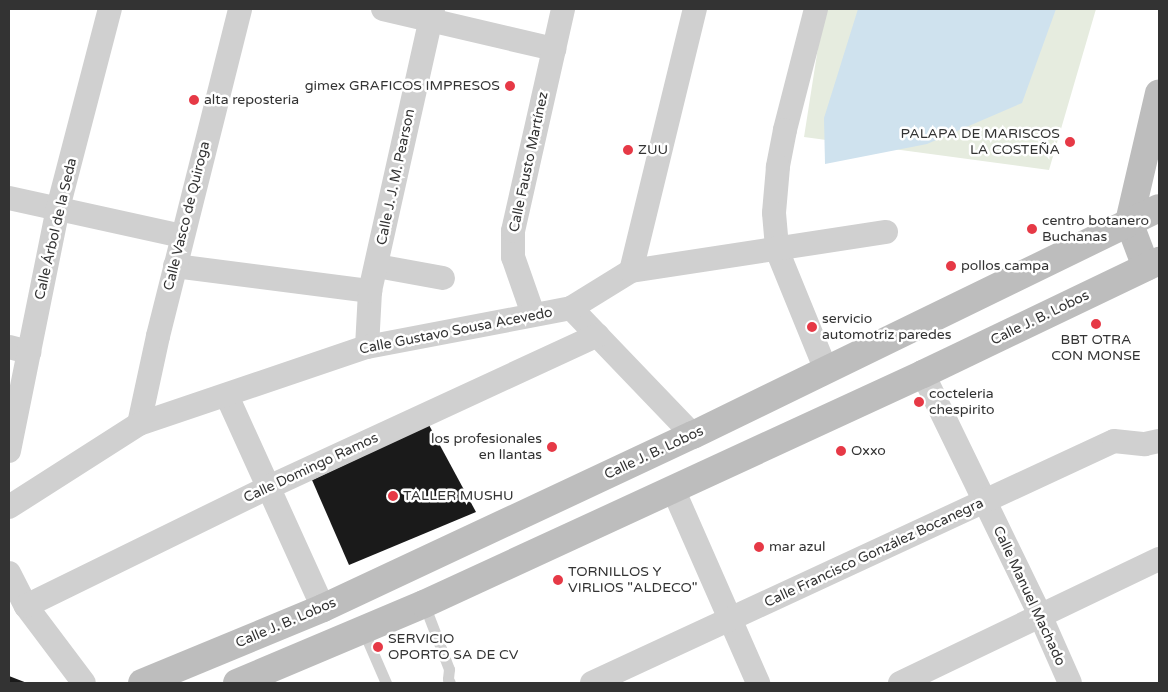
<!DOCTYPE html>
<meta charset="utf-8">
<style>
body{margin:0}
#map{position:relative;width:1168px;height:692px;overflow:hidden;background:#fff;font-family:"Varela Round",sans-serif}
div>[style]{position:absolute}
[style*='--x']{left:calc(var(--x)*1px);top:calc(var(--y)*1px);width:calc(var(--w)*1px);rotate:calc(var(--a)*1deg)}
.green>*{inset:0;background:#e6ecdf}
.water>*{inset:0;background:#cfe2ee}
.building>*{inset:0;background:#1a1a1a}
.lane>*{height:11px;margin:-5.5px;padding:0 5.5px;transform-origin:5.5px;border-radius:5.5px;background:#d0d0d0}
.street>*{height:24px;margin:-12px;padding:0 12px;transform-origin:12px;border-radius:12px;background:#d0d0d0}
.secondary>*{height:28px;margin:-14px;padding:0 14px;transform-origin:14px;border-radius:14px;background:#bdbdbd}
.dots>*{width:14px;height:14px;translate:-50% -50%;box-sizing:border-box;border:2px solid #fff;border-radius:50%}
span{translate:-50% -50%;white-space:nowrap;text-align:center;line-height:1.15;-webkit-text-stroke:5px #fff;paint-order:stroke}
.poi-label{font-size:14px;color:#333}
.right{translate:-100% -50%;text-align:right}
.left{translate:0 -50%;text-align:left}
.street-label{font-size:14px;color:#333}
.frame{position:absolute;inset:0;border:10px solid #333;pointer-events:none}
</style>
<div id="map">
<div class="green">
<i style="clip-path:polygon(824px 9px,1096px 9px,1049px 170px,804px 137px)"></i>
</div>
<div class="water">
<i style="clip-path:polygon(858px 9px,1056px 9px,1022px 103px,927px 144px,825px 164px,824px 118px)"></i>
</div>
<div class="building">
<i style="clip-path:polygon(429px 425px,476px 512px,349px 565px,312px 480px)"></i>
<i style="clip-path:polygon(9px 676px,27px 683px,9px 683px)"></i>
</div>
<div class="lane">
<i style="--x:424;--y:604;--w:70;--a:69"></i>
<i style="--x:449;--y:669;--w:10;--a:96"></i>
<i style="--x:448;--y:679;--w:4;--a:63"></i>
<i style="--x:363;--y:630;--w:58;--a:66.5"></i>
</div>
<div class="street">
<i style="--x:383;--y:9;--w:176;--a:13.2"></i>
<i style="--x:816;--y:9;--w:125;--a:104.4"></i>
<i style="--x:785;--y:130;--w:38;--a:101"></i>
<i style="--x:778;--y:167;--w:46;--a:95"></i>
<i style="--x:774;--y:213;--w:37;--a:85"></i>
<i style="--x:777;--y:250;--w:130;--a:67.8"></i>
<i style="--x:9;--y:198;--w:177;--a:12.4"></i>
<i style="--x:175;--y:266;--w:197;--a:7.3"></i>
<i style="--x:377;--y:266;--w:67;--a:10.3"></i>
<i style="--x:631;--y:271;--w:270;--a:-76.3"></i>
<i style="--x:571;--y:308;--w:176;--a:46.2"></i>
<i style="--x:533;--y:314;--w:60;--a:-109.3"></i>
<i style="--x:513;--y:257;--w:26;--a:-90"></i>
<i style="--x:513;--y:231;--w:228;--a:-77.3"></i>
<i style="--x:9;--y:347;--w:21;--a:14"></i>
<i style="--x:367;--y:347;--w:56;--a:-86.9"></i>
<i style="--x:370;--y:291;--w:289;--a:-77.4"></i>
<i style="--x:923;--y:374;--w:268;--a:64.1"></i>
<i style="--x:1040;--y:615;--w:74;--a:66.2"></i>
<i style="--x:227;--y:396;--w:233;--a:65.6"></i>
<i style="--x:139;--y:424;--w:90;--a:-77.8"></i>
<i style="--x:158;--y:336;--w:337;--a:-75.9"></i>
<i style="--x:9;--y:451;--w:248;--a:-78.6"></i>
<i style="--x:58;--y:208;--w:206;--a:-75.4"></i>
<i style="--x:673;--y:489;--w:212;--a:66.3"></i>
<i style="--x:9;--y:507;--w:154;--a:-32.6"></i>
<i style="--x:139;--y:424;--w:241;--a:-18.7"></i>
<i style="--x:367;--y:347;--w:208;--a:-10.8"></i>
<i style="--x:571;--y:308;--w:70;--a:-31.7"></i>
<i style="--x:631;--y:271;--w:258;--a:-8.7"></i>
<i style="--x:9;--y:573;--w:37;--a:63"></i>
<i style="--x:26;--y:606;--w:96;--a:53"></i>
<i style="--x:26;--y:606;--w:271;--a:-26.1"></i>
<i style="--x:269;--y:487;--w:362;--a:-24.8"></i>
<i style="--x:592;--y:683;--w:575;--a:-24.87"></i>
<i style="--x:1114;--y:441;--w:31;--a:6"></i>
<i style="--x:1145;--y:444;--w:14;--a:-12"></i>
<i style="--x:900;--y:683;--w:287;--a:-25.6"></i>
</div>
<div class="secondary">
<i style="--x:1146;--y:267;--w:48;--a:-110.7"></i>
<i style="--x:1129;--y:222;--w:132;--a:-76.9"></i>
<i style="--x:142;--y:683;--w:196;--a:-22.5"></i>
<i style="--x:323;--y:608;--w:408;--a:-25.1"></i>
<i style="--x:693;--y:435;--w:518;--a:-25.97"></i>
<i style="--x:237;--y:683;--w:203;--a:-22.9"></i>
<i style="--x:424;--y:604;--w:549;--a:-24.75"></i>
<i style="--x:923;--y:374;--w:262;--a:-25.6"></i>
</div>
<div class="dots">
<i style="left:510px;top:86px;background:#e63946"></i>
<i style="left:194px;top:100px;background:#e63946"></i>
<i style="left:1070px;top:142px;background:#e63946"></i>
<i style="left:628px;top:150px;background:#e63946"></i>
<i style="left:1032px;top:229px;background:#e63946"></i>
<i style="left:951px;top:266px;background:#e63946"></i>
<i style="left:1096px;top:324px;background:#e63946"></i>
<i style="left:812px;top:327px;background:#e63946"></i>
<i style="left:919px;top:402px;background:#e63946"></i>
<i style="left:552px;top:447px;background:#e63946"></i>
<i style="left:841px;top:451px;background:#e63946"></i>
<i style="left:393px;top:496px;background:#e63946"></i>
<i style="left:759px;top:547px;background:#e63946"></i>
<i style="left:558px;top:580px;background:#e63946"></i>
<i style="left:378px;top:647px;background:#e63946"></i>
</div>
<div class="poi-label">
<span class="right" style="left:500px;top:86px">gimex GRAFICOS IMPRESOS</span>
<span class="left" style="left:204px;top:100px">alta reposteria</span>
<span class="right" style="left:1060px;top:142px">PALAPA DE MARISCOS<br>LA COSTEÑA</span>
<span class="left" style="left:638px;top:150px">ZUU</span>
<span class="left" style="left:1042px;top:229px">centro botanero<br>Buchanas</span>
<span class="left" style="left:961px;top:266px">pollos campa</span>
<span class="left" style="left:822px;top:327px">servicio<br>automotriz paredes</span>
<span style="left:1096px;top:348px">BBT OTRA<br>CON MONSE</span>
<span class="left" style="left:929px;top:402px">cocteleria<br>chespirito</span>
<span class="right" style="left:542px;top:447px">los profesionales<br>en llantas</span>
<span class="left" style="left:851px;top:451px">Oxxo</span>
<span class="left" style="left:403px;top:496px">TALLER MUSHU</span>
<span class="left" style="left:769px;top:547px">mar azul</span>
<span class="left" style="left:568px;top:580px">TORNILLOS Y<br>VIRLIOS "ALDECO"</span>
<span class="left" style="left:388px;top:647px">SERVICIO<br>OPORTO SA DE CV</span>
</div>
<div class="street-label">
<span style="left:529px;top:162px;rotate:-78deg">Calle Fausto Martínez</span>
<span style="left:396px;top:177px;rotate:-78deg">Calle J. J. M. Pearson</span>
<span style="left:187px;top:216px;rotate:-76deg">Calle Vasco de Quiroga</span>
<span style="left:56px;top:229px;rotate:-77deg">Calle Árbol de la Seda</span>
<span style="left:1040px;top:318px;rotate:-26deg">Calle J. B. Lobos</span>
<span style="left:456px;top:331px;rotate:-11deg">Calle Gustavo Sousa Acevedo</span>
<span style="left:654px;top:453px;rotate:-25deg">Calle J. B. Lobos</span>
<span style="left:311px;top:468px;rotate:-25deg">Calle Domingo Ramos</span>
<span style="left:874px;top:553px;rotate:-25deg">Calle Francisco González Bocanegra</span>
<span style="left:1029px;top:596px;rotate:65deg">Calle Manuel Machado</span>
<span style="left:286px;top:623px;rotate:-23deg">Calle J. B. Lobos</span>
</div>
<div class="frame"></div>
</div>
